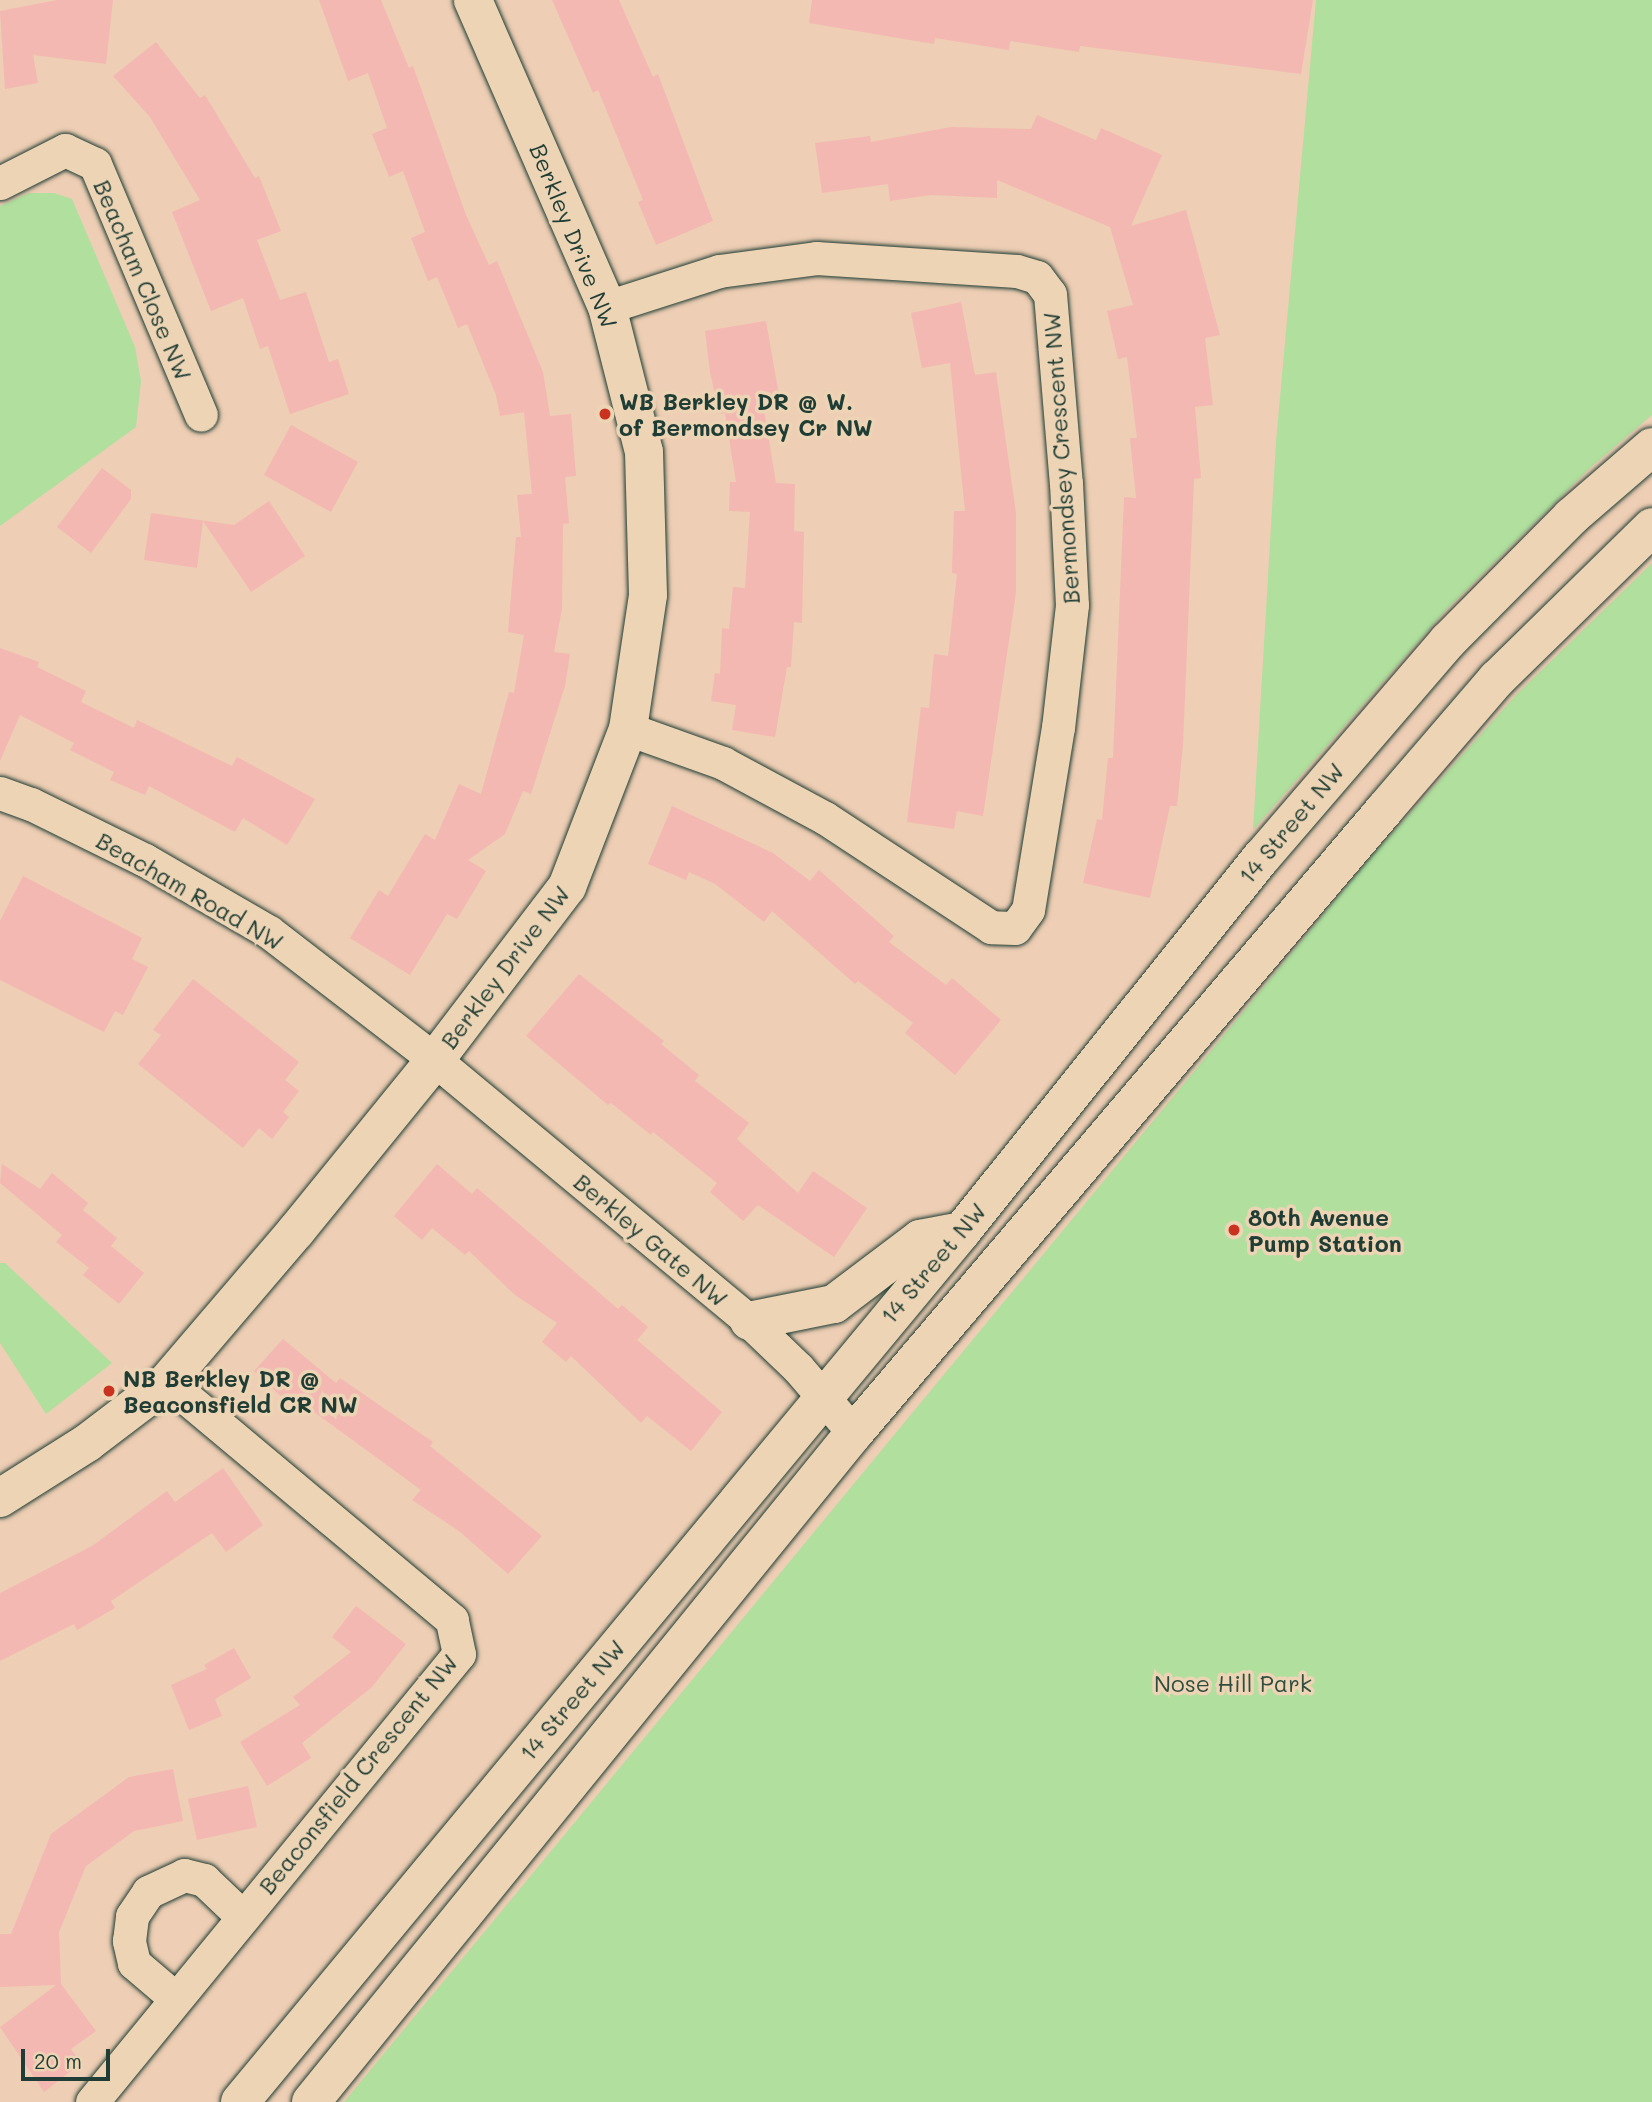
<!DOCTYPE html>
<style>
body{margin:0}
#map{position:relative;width:1652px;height:2102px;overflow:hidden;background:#eeceb4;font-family:Mali,sans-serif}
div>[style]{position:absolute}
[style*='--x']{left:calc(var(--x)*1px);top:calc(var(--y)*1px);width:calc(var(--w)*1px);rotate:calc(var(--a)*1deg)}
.green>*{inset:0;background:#b0df9e}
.building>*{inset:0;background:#f4b8b2}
.roads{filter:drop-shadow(0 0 2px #1f3d34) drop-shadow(0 0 2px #1f3d34)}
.minor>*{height:33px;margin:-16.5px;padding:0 16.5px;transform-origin:16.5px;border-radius:16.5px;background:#edd4b5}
.tertiary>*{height:38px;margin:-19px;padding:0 19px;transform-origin:19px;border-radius:19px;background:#edd4b5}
.secondary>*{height:38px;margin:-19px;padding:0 19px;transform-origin:19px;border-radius:19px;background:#edd4b5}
.dots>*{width:19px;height:19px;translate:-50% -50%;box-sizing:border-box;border:4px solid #edd4b5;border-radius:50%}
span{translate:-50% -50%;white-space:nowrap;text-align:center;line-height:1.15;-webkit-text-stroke:7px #edd4b5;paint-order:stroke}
.street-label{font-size:23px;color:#1f3d34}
.poi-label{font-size:23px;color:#1f3d34;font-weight:700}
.left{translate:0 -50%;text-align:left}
.park-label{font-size:23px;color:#2e4d3f}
.scale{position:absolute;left:21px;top:2049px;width:89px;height:32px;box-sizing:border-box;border:4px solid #1f3d34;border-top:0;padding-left:9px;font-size:21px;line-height:24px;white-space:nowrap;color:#1f3d34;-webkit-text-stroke:5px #edd4b5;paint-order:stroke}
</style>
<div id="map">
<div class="green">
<i style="clip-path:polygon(1316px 0,1652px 0,1652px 415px,1590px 468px,1446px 610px,1253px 830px,1276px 442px)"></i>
<i style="clip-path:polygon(29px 193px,54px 193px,72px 199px,135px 347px,141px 381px,136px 427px,0 526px,0 206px)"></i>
<i style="clip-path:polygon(1652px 563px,1652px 2102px,344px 2102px,1370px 858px,1516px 695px)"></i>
<i style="clip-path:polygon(0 1263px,5px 1263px,112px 1363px,46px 1414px,0 1343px)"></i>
</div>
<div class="building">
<i style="clip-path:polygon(57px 0,113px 0,106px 64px,33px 55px,38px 83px,5px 89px,0 11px)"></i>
<i style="clip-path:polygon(319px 0,381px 0,409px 68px,413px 66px,466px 215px,489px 265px,497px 261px,543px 372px,550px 416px,571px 414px,576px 476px,565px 477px,569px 523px,563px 524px,562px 608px,554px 652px,570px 654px,565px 686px,531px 794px,523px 791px,505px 834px,468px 860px,486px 871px,457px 919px,447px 914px,410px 975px,350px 938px,379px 890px,388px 896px,425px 834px,435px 840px,459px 784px,481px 794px,509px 692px,514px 693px,524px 635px,508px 632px,516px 537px,521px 537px,517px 495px,532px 494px,524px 412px,500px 416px,496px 395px,467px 324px,458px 328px,437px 277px,428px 281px,411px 238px,425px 232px,403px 171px,389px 177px,372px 134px,387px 128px,368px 73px,348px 81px)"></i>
<i style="clip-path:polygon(552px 0,619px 0,653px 77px,658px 74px,713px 221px,656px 245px,638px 202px,643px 200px,598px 90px,593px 93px)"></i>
<i style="clip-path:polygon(812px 0,1313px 0,1301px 74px,1080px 46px,1079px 52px,1010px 41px,1009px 50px,935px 38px,934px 44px,809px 23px)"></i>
<i style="clip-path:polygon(156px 42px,200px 98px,205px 95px,255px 178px,259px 176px,281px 231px,257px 240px,280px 300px,306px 292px,329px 362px,338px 359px,349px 394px,290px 414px,268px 346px,260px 349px,243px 298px,211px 311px,172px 212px,200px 200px,150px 117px,113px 76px)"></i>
<i style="clip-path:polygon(1037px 115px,1096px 140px,1101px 128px,1162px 155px,1131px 226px,1186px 210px,1220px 335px,1205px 338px,1213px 405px,1195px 407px,1201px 478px,1194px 479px,1183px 745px,1177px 806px,1170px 806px,1150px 898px,1083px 883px,1097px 819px,1102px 820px,1108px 758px,1113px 758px,1124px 497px,1136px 498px,1130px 438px,1137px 438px,1127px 357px,1118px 359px,1107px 311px,1133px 305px,1110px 227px,997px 180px,997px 198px,931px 195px,890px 201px,888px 184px,822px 193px,815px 143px,870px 136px,871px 142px,951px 127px,1031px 129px)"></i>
<i style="clip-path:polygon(961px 302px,975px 375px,996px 372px,1016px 513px,1016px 593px,983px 816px,957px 811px,954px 829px,907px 822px,921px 707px,929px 708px,934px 654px,948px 656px,957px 574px,952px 573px,954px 511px,965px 511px,950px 363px,922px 368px,911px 313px)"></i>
<i style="clip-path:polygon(766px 321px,780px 401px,763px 404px,776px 483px,795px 484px,794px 531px,804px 532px,802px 623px,794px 622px,791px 667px,787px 667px,775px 737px,732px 730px,736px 705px,711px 701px,715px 673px,720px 674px,722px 628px,729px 629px,733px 587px,745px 588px,750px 512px,729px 511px,730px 482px,736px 482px,725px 413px,719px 414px,710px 372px,705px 331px)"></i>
<i style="clip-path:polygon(291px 425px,358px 462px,331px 512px,264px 475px)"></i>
<i style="clip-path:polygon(102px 468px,131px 490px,131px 499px,91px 553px,57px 527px)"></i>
<i style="clip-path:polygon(269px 501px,305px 556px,251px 592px,203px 521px,197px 568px,144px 560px,151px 513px,234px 525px)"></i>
<i style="clip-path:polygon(0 648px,39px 662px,37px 667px,86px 691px,81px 702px,134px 728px,137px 720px,232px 766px,237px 757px,315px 799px,287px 845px,243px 818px,235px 832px,149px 786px,145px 795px,110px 780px,114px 772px,70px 750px,74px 743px,20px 715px,0 761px)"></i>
<i style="clip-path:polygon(672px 806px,773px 853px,810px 881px,819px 870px,894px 936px,889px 942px,946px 985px,952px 978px,1001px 1020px,955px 1075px,905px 1033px,913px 1023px,858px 981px,855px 984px,772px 911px,764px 922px,715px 884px,689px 872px,686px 880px,648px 864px)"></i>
<i style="clip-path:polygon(23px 876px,142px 938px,132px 959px,148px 967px,123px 1015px,115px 1011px,104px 1032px,0 980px,0 921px)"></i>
<i style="clip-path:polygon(579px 974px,664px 1041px,661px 1044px,699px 1075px,695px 1081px,749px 1123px,737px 1139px,798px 1193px,813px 1171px,867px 1208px,834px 1257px,758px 1205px,743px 1221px,710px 1192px,717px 1183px,653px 1132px,651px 1135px,611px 1103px,608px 1105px,526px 1036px)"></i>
<i style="clip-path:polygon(193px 979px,299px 1062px,285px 1080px,299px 1091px,283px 1112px,289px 1117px,272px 1139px,259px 1128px,243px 1148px,138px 1064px,161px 1035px,153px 1030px)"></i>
<i style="clip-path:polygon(2px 1164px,40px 1189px,52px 1173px,88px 1203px,83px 1210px,117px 1238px,111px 1246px,144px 1273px,119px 1304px,83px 1275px,89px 1268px,56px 1242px,62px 1235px,0 1183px)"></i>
<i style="clip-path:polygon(437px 1164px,472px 1194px,477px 1188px,618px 1309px,622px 1305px,648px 1327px,637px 1340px,722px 1412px,691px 1451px,647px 1416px,641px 1423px,571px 1356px,566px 1362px,542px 1342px,557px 1323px,515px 1295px,469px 1251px,465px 1255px,432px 1228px,422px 1240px,394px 1216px)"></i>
<i style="clip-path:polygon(283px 1339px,336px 1383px,340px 1378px,433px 1442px,430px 1446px,542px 1536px,508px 1574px,459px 1531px,412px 1500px,421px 1490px,306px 1406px,299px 1413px,254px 1371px)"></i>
<i style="clip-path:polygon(223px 1468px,263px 1525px,226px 1552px,212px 1533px,111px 1601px,115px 1608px,77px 1630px,74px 1624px,0 1661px,0 1593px,92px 1546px,167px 1491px,175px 1502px)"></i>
<i style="clip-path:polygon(356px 1606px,406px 1644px,372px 1687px,302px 1743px,311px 1758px,267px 1786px,240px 1742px,300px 1705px,293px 1697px,351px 1652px,332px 1637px)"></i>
<i style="clip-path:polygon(234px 1648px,251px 1678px,215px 1699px,222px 1716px,189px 1730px,171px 1685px,207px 1669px,204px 1665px)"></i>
<i style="clip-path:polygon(173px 1769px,183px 1821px,134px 1831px,86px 1866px,59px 1932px,61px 1984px,96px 2031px,71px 2049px,81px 2063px,44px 2092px,0 2027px,56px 1985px,0 1987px,0 1934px,11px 1934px,51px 1834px,129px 1777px)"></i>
<i style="clip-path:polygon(248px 1786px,257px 1827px,197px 1840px,188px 1799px)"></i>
</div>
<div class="roads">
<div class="minor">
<i style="--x:0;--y:183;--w:73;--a:-26.9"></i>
<i style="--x:65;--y:150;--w:33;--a:25"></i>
<i style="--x:95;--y:164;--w:272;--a:67.1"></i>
<i style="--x:607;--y:307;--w:118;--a:-17.8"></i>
<i style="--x:719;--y:271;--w:98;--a:-7.6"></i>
<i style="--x:816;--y:258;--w:201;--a:3.7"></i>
<i style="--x:1017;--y:271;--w:21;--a:17"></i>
<i style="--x:1037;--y:277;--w:21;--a:53"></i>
<i style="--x:1050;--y:294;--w:190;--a:85.2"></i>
<i style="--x:1066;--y:483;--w:122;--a:87.2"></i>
<i style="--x:1072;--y:605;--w:123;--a:96.5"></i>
<i style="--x:1058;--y:727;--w:185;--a:99.3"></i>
<i style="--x:1028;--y:910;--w:22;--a:126"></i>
<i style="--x:1015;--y:928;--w:24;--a:-178"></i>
<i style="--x:991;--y:927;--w:199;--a:-146.7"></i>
<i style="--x:825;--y:818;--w:116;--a:-151.7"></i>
<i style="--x:723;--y:763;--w:101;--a:-160.3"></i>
<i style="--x:0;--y:793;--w:33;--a:20"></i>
<i style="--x:31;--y:804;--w:127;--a:26.2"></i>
<i style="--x:145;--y:860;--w:143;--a:30.1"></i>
<i style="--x:269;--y:932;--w:210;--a:37.6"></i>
<i style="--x:435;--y:1060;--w:408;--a:39.7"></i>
<i style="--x:749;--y:1321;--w:68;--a:43.8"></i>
<i style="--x:798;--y:1368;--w:86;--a:49.3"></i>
<i style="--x:175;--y:1998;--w:54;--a:-139.5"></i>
<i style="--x:134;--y:1963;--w:23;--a:-103"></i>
<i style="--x:129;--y:1941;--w:25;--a:-83"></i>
<i style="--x:132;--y:1916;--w:29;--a:-56"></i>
<i style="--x:148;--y:1892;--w:40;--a:-25"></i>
<i style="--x:184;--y:1875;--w:21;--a:14"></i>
<i style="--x:204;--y:1880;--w:54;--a:43.5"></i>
<i style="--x:92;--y:2102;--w:579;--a:-50.68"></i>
<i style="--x:459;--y:1654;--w:35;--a:-102"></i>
<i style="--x:452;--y:1620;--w:371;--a:-140.1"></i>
</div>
<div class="tertiary">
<i style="--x:0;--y:1498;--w:103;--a:-32.3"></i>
<i style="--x:87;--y:1443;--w:101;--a:-37.3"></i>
<i style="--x:167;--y:1382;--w:199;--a:-49.5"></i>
<i style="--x:296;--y:1231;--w:220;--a:-50.9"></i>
<i style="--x:435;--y:1060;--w:218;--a:-52.7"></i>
<i style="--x:567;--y:887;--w:169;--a:-68.9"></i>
<i style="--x:628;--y:729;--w:135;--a:-81.5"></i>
<i style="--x:648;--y:595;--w:143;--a:-91.6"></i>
<i style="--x:644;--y:452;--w:150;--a:-104.3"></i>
<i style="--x:607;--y:307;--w:335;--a:-113.6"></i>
</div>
<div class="secondary">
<i style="--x:749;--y:1321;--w:87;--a:-11.3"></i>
<i style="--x:834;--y:1304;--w:108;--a:-37.1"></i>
<i style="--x:920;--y:1239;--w:43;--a:-10.8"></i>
<i style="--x:240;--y:2102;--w:1131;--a:-50.34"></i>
<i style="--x:962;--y:1231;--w:479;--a:-51.3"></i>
<i style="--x:1262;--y:857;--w:285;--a:-49.3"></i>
<i style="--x:1448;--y:641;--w:175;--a:-45.2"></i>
<i style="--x:1571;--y:517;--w:107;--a:-40.8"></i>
<i style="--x:311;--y:2102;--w:862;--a:-50.94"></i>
<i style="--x:854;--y:1433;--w:819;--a:-49.6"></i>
<i style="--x:1385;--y:809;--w:172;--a:-49.3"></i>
<i style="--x:1497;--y:679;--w:217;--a:-44.4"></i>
</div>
</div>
<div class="dots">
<i style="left:605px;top:414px;background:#c8321e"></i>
<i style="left:1234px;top:1230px;background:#c8321e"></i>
<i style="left:109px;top:1391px;background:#c8321e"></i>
</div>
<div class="street-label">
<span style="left:574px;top:236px;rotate:68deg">Berkley Drive NW</span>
<span style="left:143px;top:280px;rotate:67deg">Beacham Close NW</span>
<span style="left:1061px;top:458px;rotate:-94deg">Bermondsey Crescent NW</span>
<span style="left:1291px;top:823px;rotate:-50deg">14 Street NW</span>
<span style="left:190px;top:891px;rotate:30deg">Beacham Road NW</span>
<span style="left:505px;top:967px;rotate:-53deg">Berkley Drive NW</span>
<span style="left:651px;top:1240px;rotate:40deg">Berkley Gate NW</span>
<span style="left:933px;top:1263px;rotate:-50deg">14 Street NW</span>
<span style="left:572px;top:1700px;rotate:-50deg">14 Street NW</span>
<span style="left:358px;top:1774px;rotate:-51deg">Beaconsfield Crescent NW</span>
</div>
<div class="poi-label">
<span class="left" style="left:619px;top:414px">WB Berkley DR @ W.<br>of Bermondsey Cr NW</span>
<span class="left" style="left:1248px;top:1230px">80th Avenue<br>Pump Station</span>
<span class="left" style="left:123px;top:1391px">NB Berkley DR @<br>Beaconsfield CR NW</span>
</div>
<div class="park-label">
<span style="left:1233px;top:1683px">Nose Hill Park</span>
</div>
<div class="scale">20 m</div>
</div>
